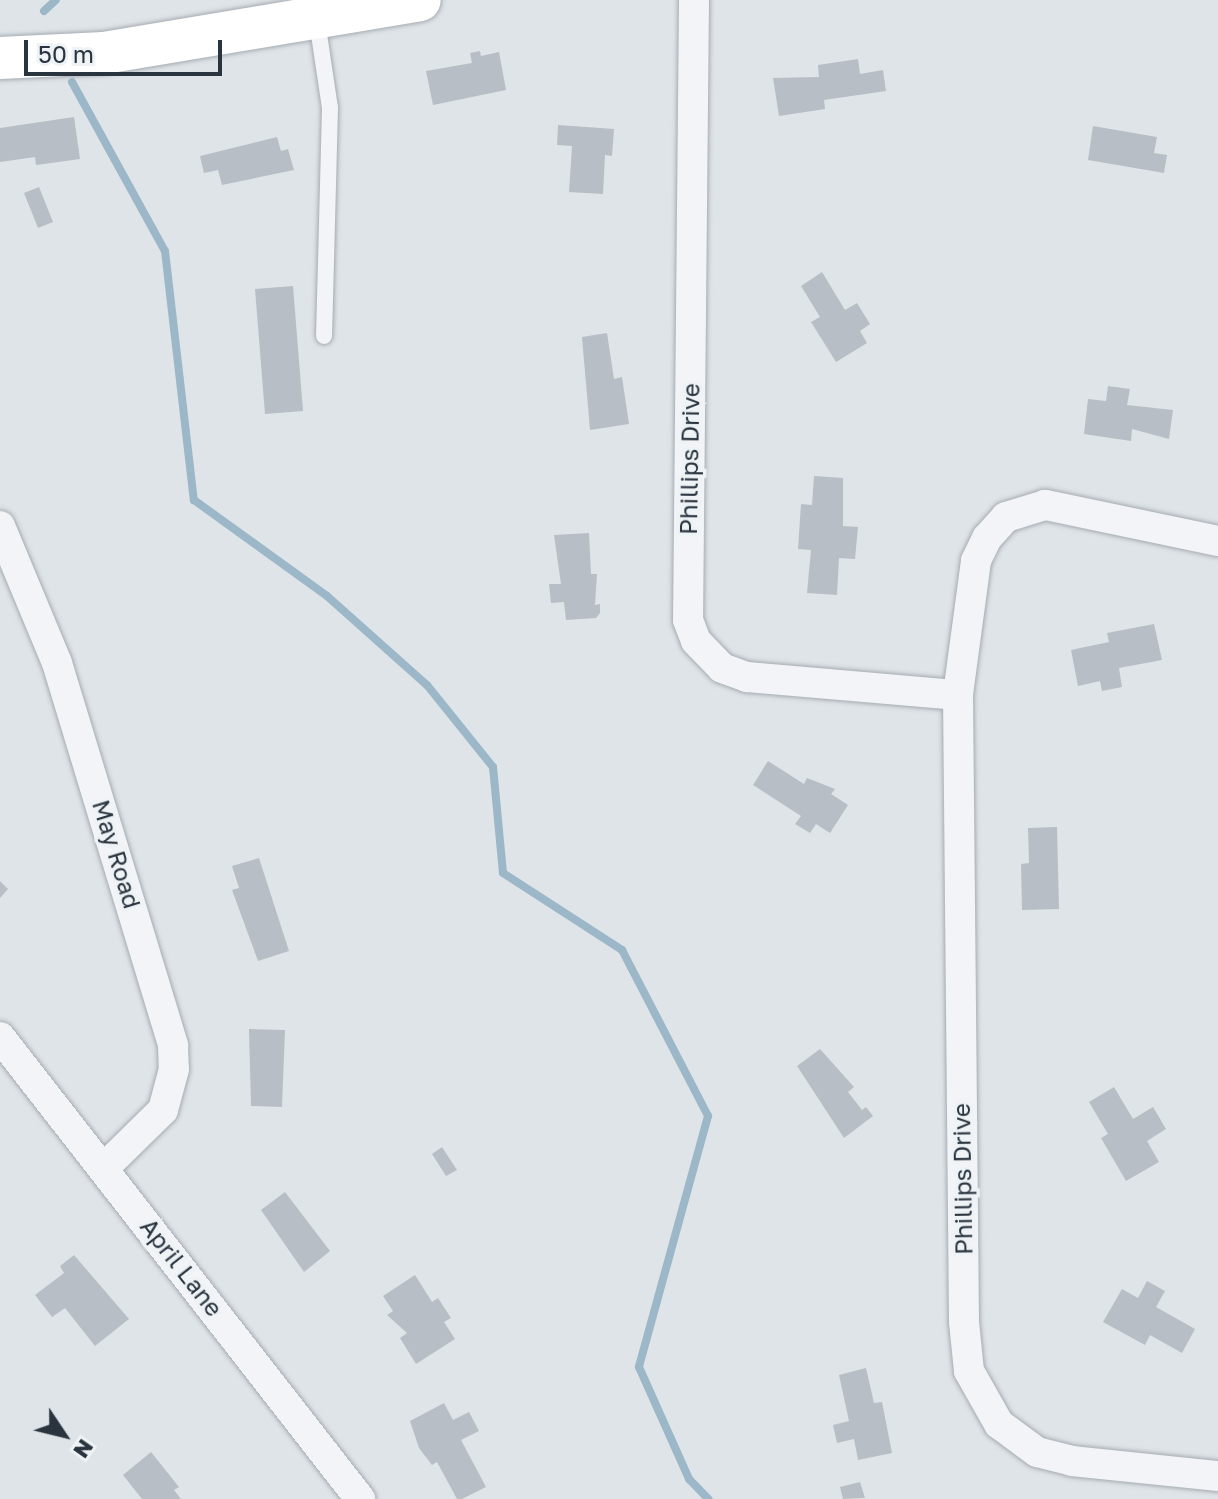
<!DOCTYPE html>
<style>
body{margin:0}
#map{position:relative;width:1218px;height:1499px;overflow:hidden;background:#dfe4e8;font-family:"Golos Text",sans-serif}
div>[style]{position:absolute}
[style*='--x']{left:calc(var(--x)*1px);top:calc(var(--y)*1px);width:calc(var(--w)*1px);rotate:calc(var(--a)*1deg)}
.stream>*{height:8px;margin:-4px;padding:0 4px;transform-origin:4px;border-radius:4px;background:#9bb7c8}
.building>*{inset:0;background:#b7bec5}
.roads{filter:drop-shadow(0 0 2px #a5acb2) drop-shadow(0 0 2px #a5acb2)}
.lane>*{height:16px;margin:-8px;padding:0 8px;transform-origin:8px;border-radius:8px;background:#f2f4f7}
.street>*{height:30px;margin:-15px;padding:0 15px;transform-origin:15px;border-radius:15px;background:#f2f4f7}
.secondary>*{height:42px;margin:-21px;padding:0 21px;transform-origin:21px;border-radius:21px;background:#fff}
span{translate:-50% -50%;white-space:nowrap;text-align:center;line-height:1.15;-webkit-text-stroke:7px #eff3f6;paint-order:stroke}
.street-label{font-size:24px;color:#29343f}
.north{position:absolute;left:24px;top:1395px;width:80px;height:80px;-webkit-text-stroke:6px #eff3f6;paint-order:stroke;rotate:125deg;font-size:22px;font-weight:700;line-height:32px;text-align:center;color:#29343f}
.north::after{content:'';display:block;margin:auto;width:28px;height:36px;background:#29343f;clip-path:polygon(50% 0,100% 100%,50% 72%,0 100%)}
.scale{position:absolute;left:24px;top:40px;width:198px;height:36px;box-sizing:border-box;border:4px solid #29343f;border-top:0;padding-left:10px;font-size:24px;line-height:28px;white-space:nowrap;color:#29343f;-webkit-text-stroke:6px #eff3f6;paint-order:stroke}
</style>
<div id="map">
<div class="stream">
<i style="--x:44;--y:11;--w:16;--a:-43"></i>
<i style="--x:72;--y:82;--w:193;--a:61.2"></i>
<i style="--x:165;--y:251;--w:251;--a:83.4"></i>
<i style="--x:194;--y:500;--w:164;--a:35.8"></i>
<i style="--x:327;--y:596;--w:134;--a:41.7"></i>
<i style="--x:427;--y:685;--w:105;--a:51.2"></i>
<i style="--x:493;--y:767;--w:106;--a:84.6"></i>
<i style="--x:503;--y:873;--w:142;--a:32.9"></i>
<i style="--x:622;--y:950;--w:187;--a:62.6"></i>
<i style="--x:708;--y:1116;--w:260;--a:105.4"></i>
<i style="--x:639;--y:1367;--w:123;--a:65.9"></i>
<i style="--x:689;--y:1479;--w:28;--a:46"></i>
</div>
<div class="building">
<i style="clip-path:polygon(480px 51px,481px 56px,499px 52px,506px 90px,433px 105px,426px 71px,472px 63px,470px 53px)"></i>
<i style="clip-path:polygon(858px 59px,860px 74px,883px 70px,886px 91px,824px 100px,825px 109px,779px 116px,773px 78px,819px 77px,818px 65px)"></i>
<i style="clip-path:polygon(74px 117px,80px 159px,36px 165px,35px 157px,0 162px,0 128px)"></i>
<i style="clip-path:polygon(558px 125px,614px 129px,612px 156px,605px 155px,603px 194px,569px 192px,572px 146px,557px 145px)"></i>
<i style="clip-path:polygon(1093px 126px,1157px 137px,1154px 153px,1167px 155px,1164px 173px,1088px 160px)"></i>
<i style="clip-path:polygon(277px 137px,281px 151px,288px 149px,294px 170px,222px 185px,218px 170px,204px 173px,200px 156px)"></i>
<i style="clip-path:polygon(39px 187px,53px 222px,38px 228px,24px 193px)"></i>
<i style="clip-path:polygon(822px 272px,845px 310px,857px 303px,870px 324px,860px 331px,867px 343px,836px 362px,811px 322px,820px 317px,801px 286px)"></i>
<i style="clip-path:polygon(293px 286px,303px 411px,265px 414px,255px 289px)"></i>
<i style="clip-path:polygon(607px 333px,614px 379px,622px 377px,629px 424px,590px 430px,582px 337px)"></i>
<i style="clip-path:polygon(1108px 386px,1130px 389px,1127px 405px,1173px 410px,1169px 439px,1132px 429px,1131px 441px,1084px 434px,1088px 399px,1106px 401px)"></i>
<i style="clip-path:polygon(814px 476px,843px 478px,843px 526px,858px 527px,855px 559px,839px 558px,837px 595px,807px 593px,811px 550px,798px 549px,801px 504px,812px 505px)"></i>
<i style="clip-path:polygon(589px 533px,591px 574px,597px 574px,595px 605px,600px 604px,600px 613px,596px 618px,566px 620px,564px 602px,551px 603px,549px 584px,561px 584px,554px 535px)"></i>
<i style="clip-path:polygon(1154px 624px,1162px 660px,1119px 668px,1122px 687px,1102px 691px,1100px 681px,1078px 686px,1071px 650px,1109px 642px,1107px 633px)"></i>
<i style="clip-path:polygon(768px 761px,804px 784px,807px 778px,835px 789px,831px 794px,848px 805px,830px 833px,816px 824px,810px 833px,795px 824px,801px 816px,753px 785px)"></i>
<i style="clip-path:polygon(1057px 827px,1059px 909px,1022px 910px,1021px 864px,1029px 863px,1028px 828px)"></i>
<i style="clip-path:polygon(259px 858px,289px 951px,258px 961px,232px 890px,239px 888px,232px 866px)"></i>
<i style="clip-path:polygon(0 881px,8px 889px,0 898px)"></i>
<i style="clip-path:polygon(249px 1029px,285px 1030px,282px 1107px,251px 1106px)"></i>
<i style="clip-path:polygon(820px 1049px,854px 1087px,848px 1092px,862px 1110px,866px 1107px,873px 1116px,844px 1138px,797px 1066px)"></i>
<i style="clip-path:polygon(1114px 1087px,1133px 1119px,1153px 1107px,1166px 1129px,1147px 1141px,1159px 1162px,1126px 1181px,1101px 1138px,1108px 1134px,1089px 1102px)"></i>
<i style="clip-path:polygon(442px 1147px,457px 1170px,446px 1176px,432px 1154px)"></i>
<i style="clip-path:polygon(285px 1192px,330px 1251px,304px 1272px,261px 1210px)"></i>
<i style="clip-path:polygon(74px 1255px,129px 1319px,95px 1346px,65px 1308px,52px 1317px,35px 1295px,64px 1273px,60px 1266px)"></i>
<i style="clip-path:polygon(415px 1275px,432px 1302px,438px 1298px,451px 1318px,444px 1322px,455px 1339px,416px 1364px,400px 1338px,407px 1333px,387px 1315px,393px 1311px,383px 1296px)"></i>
<i style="clip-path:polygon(1147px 1281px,1165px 1291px,1156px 1307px,1195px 1329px,1182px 1353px,1150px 1335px,1145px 1345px,1103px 1322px,1122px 1289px,1138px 1298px)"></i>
<i style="clip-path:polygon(866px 1368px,874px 1403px,882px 1402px,892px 1453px,858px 1460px,854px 1439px,837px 1443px,833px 1425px,849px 1421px,839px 1375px)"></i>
<i style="clip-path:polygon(444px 1403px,453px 1420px,469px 1412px,479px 1431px,461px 1440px,486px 1487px,462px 1499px,457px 1499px,437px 1462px,432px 1465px,419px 1448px,410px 1421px)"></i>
<i style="clip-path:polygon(151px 1452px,179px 1487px,174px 1490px,181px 1499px,142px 1499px,123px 1475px)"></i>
<i style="clip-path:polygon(860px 1482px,865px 1498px,843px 1499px,840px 1487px)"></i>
</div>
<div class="roads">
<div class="lane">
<i style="--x:317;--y:21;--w:88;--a:81.5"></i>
<i style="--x:330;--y:108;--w:228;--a:91.5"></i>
</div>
<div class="street">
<i style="--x:694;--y:0;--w:620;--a:90.55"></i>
<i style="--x:688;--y:620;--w:22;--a:69"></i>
<i style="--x:696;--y:641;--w:37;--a:46"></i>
<i style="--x:722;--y:668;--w:27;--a:20"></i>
<i style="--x:747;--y:677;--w:212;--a:4.9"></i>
<i style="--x:0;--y:526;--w:148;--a:67.4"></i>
<i style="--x:57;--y:663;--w:400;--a:73.1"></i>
<i style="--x:173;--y:1046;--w:23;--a:88"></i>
<i style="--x:174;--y:1069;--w:42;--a:105"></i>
<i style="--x:163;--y:1110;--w:83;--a:135.5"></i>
<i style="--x:1218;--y:541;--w:177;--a:-168.2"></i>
<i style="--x:1045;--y:505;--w:41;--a:162.9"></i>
<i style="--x:1006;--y:517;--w:28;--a:132"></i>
<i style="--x:987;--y:538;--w:25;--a:116"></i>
<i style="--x:976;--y:561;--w:135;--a:97.7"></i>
<i style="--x:958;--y:695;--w:627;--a:89.45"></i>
<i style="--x:964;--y:1322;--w:49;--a:84.2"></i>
<i style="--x:969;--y:1371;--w:61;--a:60.5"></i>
<i style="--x:999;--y:1424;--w:47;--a:36.4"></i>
<i style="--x:1037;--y:1452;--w:36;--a:14"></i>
<i style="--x:1072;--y:1461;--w:147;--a:5.9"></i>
<i style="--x:0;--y:1037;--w:586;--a:52.07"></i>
</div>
<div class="secondary">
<i style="--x:0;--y:58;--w:104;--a:-2.8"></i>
<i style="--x:104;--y:53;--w:320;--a:-9.5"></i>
</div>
</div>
<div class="street-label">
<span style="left:689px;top:459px;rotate:-89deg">Phillips Drive</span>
<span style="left:117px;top:854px;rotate:73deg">May Road</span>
<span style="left:962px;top:1179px;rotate:-91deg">Phillips Drive</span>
<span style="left:182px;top:1267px;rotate:52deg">April Lane</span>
</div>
<div class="north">N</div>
<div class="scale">50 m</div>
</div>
